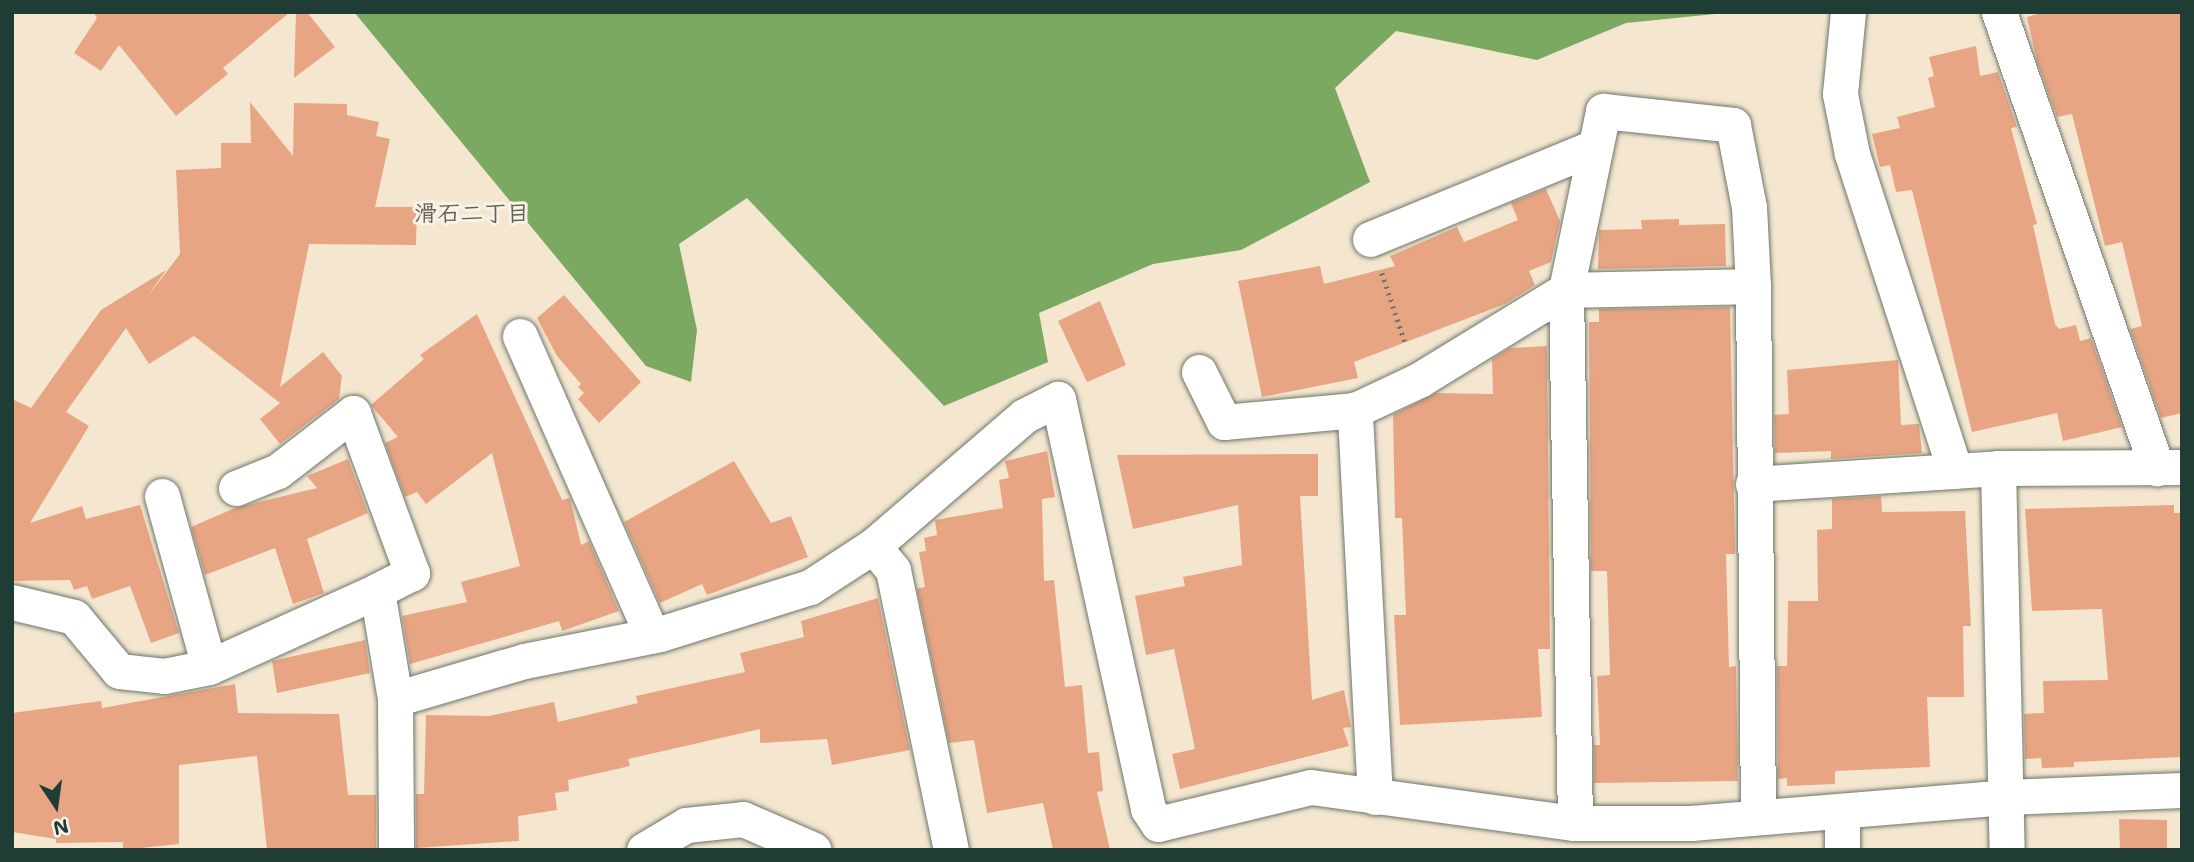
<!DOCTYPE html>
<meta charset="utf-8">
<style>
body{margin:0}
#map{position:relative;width:2194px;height:862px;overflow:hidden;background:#f5e6d0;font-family:"Shantell Sans","Klee One",sans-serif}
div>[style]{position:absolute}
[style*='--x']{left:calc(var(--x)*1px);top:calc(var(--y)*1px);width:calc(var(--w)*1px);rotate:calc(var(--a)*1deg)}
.forest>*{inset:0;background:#7ba962}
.building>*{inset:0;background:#e7a584}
.path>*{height:4.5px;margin-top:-2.25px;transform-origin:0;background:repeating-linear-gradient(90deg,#6a786b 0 2px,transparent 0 7px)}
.roads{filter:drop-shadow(0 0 2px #6a786b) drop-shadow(0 0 2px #6a786b)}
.street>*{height:35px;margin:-17.5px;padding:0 17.5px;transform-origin:17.5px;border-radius:17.5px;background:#fff}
span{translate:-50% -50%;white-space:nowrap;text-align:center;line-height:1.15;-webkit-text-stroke:6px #f7f3e8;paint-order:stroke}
.neighbourhood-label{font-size:23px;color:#656150;font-weight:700}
.frame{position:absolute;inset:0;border:14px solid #1f3d34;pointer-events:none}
.north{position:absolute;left:21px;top:771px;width:70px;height:70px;-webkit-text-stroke:5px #f7f3e8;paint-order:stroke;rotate:167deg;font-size:19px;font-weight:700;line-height:28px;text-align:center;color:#1f3d34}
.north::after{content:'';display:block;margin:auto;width:24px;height:32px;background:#1f3d34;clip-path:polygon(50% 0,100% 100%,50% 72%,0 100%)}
</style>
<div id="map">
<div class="forest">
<i style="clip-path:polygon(354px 12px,1735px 12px,1626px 23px,1537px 60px,1396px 31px,1335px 88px,1370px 182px,1241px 250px,1153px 264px,1039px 313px,1048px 362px,944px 406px,747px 198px,679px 244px,697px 330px,691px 382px,646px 366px)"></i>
</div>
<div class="building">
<i style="clip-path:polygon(93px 12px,290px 12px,223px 68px,228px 74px,176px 116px,119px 45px,101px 71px,74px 53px,97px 18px)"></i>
<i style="clip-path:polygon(296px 12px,307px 12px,335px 47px,294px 78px)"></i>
<i style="clip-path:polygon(2045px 12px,2182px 12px,2182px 413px,2161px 418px,2130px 329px,2142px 326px,2122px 242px,2105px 246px,2072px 114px,2057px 117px,2037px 61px,2027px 17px)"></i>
<i style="clip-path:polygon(1976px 46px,1980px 76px,1998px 72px,2017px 127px,2011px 128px,2037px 224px,2033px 225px,2055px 324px,2059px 329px,2076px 325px,2080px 341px,2091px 338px,2122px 427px,2063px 441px,2057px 413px,1972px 432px,1912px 190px,1896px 192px,1890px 165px,1880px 167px,1872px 134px,1900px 128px,1897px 117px,1935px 107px,1928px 78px,1934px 76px,1929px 57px)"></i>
<i style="clip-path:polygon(250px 102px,293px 156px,294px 103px,347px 104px,347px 115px,379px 122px,376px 136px,390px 139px,375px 207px,417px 207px,416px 245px,309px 244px,280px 387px,323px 352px,342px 376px,339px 399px,280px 444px,260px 419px,280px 403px,194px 336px,149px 364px,126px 328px,66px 412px,89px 426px,30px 523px,82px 506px,86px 519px,140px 505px,179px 633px,151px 643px,130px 586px,92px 599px,87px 586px,74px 590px,70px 580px,12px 581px,12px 399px,31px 408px,101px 310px,166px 270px,145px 300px,180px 254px,176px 170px,221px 168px,221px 143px,251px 143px)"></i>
<i style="clip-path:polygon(1546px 189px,1560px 221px,1551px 262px,1529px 271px,1535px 285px,1505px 304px,1354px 362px,1358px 378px,1262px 397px,1238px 281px,1320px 266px,1324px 284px,1395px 266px,1390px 256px,1457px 227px,1464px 242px,1518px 220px,1511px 203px)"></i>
<i style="clip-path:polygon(1679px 219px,1679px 225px,1725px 224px,1726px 266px,1598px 269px,1599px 230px,1642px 229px,1641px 220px)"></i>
<i style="clip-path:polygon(564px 295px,641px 382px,599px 423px,578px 399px,584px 393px,578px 387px,581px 384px,557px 356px,537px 318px)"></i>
<i style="clip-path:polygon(1100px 301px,1126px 365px,1087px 382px,1058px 321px)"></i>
<i style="clip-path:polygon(1730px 307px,1735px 554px,1726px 554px,1729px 667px,1736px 666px,1738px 781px,1594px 783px,1594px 745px,1600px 745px,1597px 676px,1610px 675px,1607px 571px,1591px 571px,1589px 322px,1599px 322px,1599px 309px)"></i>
<i style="clip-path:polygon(477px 314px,562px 500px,570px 498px,581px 545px,589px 541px,619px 611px,562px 631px,559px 621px,410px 664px,402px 616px,467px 602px,461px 582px,520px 566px,492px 453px,426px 504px,417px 492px,405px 497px,385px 443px,398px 437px,371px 405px,424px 359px,420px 355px)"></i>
<i style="clip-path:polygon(1547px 346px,1550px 649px,1538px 649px,1542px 717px,1400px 725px,1394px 615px,1406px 615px,1402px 518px,1395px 518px,1393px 415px,1436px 393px,1493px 394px,1492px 359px,1510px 348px)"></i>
<i style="clip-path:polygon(1898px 360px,1901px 425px,1919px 424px,1922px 453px,1831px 459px,1831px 451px,1775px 453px,1774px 415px,1789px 414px,1787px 370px)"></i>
<i style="clip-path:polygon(1047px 451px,1055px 497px,1042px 499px,1044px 581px,1054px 580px,1065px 687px,1082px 685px,1088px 753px,1099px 752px,1103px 791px,1097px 792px,1110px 850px,1053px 850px,1043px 803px,987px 813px,974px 740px,949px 743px,917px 589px,925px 587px,919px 552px,926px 551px,924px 538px,937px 535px,935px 520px,1003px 508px,999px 480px,1009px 478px,1005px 461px)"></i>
<i style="clip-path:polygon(1318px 454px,1318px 496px,1300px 496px,1312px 700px,1344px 690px,1351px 727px,1343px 728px,1349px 746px,1180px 789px,1172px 754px,1195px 749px,1174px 649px,1146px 655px,1135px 596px,1185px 586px,1183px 577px,1242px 565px,1238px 505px,1133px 529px,1117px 455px)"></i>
<i style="clip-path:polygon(348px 459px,368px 513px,307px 539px,324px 593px,293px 604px,275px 548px,205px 575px,191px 527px,235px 508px,317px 488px,307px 476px)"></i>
<i style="clip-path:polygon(734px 461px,771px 523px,791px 516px,808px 557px,707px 595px,702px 584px,660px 603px,624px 522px)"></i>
<i style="clip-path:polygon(1881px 496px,1882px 512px,1965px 511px,1971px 626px,1963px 626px,1964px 697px,1927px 697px,1930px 767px,1835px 771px,1835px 784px,1787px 786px,1787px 778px,1778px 779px,1777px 666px,1787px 666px,1788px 601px,1818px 601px,1817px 530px,1832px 529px,1832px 499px)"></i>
<i style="clip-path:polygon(2174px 505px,2174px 513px,2182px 513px,2182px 757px,2074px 762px,2074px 767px,2042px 768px,2041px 758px,2025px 759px,2024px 714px,2044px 713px,2043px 681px,2108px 680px,2102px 609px,2032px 611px,2025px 509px)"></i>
<i style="clip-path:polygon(878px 598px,910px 750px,832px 765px,827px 739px,760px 743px,760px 729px,628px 759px,630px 766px,568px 780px,569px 791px,555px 793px,557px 810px,518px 816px,519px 841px,416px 848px,416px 794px,424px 794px,426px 715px,489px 716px,554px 702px,558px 722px,638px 703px,636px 696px,745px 672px,740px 653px,804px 637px,801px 621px)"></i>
<i style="clip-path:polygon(365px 640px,370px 673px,277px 693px,272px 661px)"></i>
<i style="clip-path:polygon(235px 684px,238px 713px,339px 714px,348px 795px,376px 795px,376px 850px,267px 850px,257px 756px,179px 765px,179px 844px,123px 850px,123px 842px,56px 843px,56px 839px,12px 832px,12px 713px,101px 701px,102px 708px)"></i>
<i style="clip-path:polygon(2119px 819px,2167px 820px,2167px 850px,2120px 850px)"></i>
</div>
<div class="path">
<i style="--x:1382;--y:273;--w:76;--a:71.6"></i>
</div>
<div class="roads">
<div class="street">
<i style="--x:1848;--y:12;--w:82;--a:95.6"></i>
<i style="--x:1840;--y:94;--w:61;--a:78.7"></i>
<i style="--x:1852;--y:154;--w:333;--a:72"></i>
<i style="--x:1999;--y:12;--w:483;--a:70.9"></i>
<i style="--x:1370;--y:239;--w:242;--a:-22.3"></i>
<i style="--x:520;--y:336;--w:327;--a:66.2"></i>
<i style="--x:1199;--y:372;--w:56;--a:63.4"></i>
<i style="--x:1224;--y:422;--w:132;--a:-5.2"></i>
<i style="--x:1998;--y:468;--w:382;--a:88.7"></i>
<i style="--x:1753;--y:484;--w:246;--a:-3.7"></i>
<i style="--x:1998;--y:468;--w:184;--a:-0.3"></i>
<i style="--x:236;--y:488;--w:45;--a:-22"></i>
<i style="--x:278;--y:471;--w:95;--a:-37.7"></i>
<i style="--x:353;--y:413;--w:171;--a:69.8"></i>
<i style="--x:412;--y:573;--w:39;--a:153"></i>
<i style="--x:162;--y:496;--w:177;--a:74.6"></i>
<i style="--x:873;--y:546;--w:31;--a:50"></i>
<i style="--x:893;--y:570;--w:286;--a:78.3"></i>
<i style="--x:12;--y:602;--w:64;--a:13.6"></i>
<i style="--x:74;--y:617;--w:70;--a:50.2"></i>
<i style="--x:119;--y:671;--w:45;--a:6.3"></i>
<i style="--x:164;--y:676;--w:46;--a:-11.3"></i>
<i style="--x:209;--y:667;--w:184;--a:-24.3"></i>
<i style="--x:377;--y:591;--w:109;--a:80.5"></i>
<i style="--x:395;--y:699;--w:134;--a:-16.4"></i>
<i style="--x:524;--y:661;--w:139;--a:-11.2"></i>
<i style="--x:660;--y:634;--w:157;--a:-17.4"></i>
<i style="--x:810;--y:587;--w:75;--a:-33.1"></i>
<i style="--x:873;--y:546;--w:199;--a:-40.7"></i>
<i style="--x:1024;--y:416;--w:38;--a:-27"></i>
<i style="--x:1058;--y:399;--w:420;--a:77.6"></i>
<i style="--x:1148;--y:809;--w:18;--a:56"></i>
<i style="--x:1158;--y:824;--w:157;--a:-13.6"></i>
<i style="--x:1311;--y:787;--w:266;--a:7.8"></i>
<i style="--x:1575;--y:823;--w:116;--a:0"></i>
<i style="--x:1691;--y:823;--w:316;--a:-4.7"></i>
<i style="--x:2006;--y:797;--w:176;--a:-2.3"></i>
<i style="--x:395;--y:699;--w:151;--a:89.6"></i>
<i style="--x:1375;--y:797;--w:388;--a:-93"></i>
<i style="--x:1355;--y:410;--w:71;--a:-25.1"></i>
<i style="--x:1419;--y:380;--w:172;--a:-31.5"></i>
<i style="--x:1566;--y:290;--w:187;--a:-1.2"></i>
<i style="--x:1753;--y:286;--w:531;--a:89.46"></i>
<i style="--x:1842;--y:812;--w:38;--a:90"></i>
<i style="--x:1575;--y:823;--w:533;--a:-90.97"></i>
<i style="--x:1566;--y:290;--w:183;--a:-78.3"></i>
<i style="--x:1603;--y:111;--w:131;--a:6.1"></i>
<i style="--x:1733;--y:125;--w:84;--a:79"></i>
<i style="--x:1749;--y:207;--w:79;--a:87.1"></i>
<i style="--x:644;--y:850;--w:49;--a:-30.8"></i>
<i style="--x:686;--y:825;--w:57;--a:-6"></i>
<i style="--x:743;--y:819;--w:77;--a:23.6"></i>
</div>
</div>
<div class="neighbourhood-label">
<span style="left:472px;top:213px">滑石二丁目</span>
</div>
<div class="frame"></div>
<div class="north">N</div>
</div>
